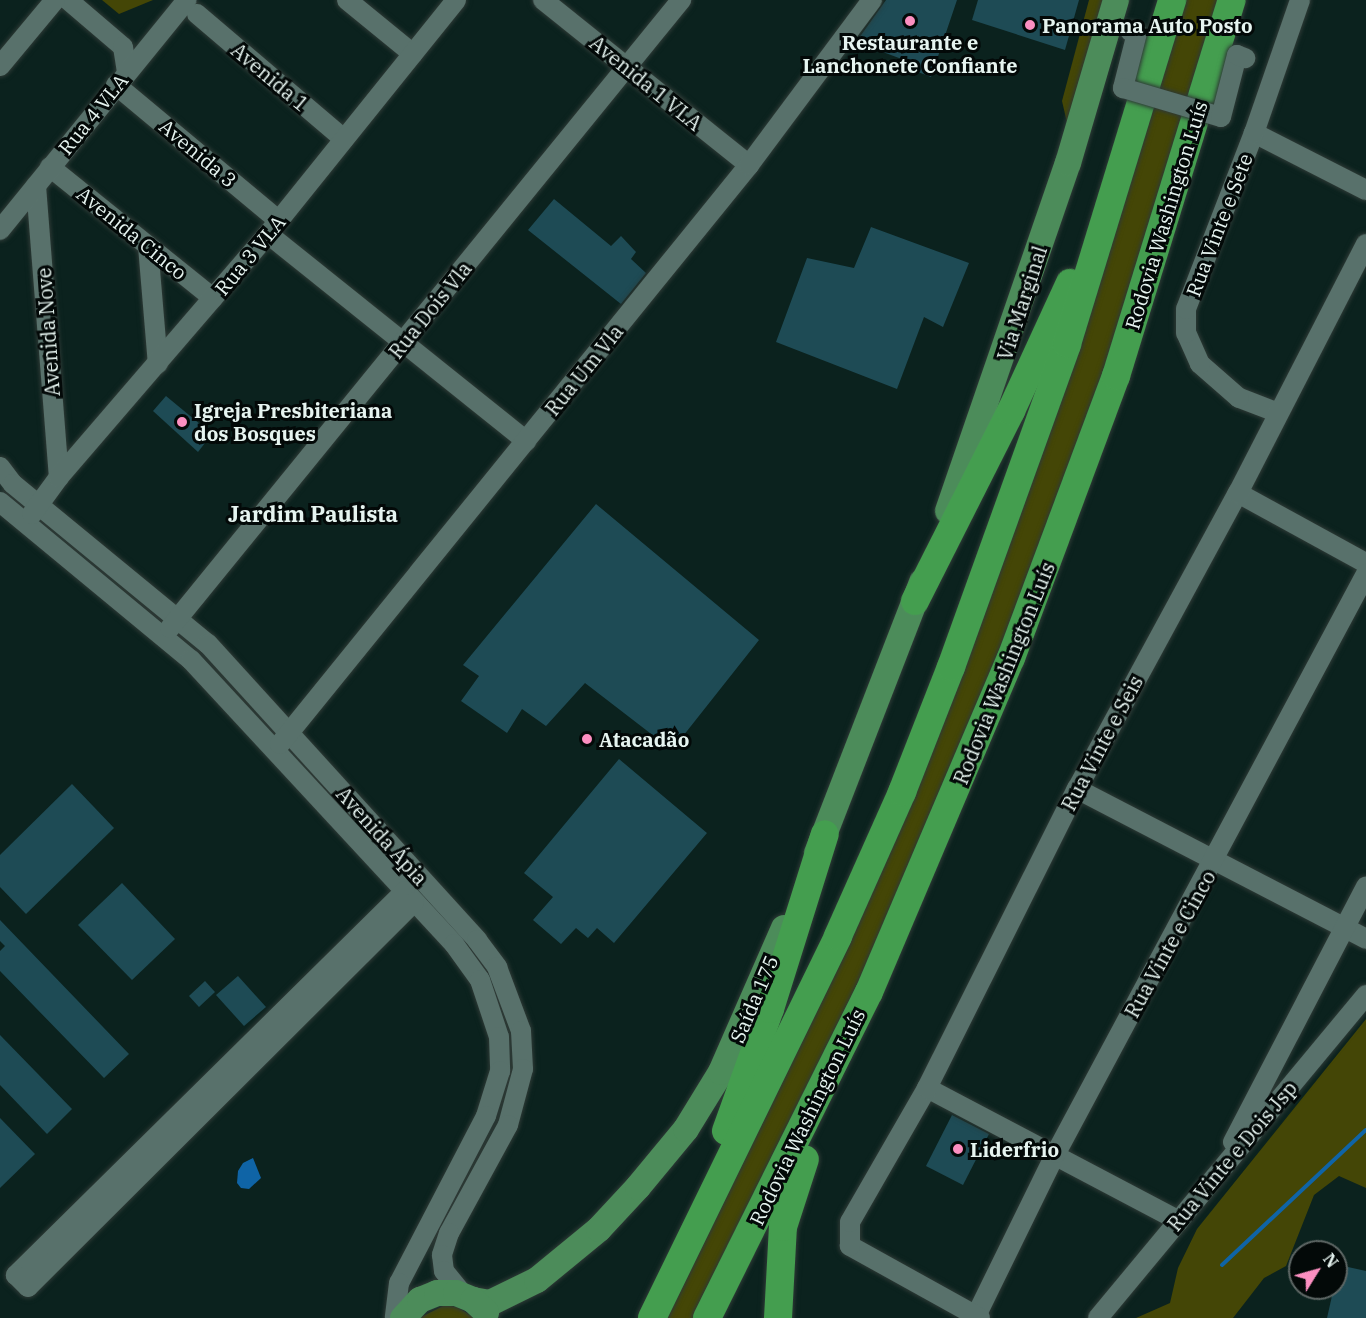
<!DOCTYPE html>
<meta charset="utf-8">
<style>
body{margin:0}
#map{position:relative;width:1366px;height:1318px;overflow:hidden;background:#0b221e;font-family:"IBM Plex Serif",serif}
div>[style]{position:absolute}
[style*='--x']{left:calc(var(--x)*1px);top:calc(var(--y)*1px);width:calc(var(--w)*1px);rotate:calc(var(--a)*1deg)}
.green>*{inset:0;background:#444606}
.water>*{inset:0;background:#0f64a6}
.stream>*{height:4px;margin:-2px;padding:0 2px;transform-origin:2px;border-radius:2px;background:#0f64a6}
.building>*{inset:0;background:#1e4b55}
.roads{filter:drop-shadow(0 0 2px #2e3a36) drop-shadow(0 0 2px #2e3a36)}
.minor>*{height:20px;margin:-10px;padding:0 10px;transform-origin:10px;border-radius:10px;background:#58716b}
.major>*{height:26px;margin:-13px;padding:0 13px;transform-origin:13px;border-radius:13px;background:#4c8c5a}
.highway>*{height:28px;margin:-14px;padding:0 14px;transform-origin:14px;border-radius:14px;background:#449e4f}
.bridges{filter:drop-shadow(0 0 2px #2e3a36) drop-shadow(0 0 2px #2e3a36)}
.minor-bridge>*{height:20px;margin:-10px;padding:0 10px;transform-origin:10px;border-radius:10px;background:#58716b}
.dots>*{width:16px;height:16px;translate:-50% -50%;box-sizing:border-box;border:3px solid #030908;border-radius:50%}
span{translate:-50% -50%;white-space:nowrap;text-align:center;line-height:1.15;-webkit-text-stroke:6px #030908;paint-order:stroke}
.poi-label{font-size:20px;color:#e6f4f0;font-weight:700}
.left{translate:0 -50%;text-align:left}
.street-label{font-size:20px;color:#e6f4f0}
.quarter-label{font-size:22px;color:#e6f4f0;font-weight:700}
.north{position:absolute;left:1288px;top:1240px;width:60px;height:60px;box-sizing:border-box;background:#030908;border:2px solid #5e6765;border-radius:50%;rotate:53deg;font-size:16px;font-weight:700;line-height:24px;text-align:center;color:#e6f4f0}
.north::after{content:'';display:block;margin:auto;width:21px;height:27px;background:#fc8fc1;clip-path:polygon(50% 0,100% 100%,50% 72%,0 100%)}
</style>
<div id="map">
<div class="green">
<i style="clip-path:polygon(102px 0,153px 0,119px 14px)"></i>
<i style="clip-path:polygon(1089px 0,1103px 0,1068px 127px,1062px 101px)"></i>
<i style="clip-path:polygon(1181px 0,1221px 0,1099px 394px,908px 883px,696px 1318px,662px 1318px,835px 963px)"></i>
<i style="clip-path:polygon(1366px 1019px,1366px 1188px,1339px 1176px,1314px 1195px,1286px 1266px,1264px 1278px,1233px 1318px,1136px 1318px,1170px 1303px,1178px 1268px,1197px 1229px)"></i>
<i style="clip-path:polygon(445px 1305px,457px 1307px,475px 1318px,419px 1318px)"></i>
</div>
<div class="water">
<i style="clip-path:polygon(253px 1158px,261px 1178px,249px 1189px,241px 1188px,237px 1183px,238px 1171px,243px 1163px)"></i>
</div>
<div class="stream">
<i style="--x:1222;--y:1265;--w:197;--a:-43.2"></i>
</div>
<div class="building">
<i style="clip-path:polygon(886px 0,957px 0,931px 77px,913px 70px,915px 64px,856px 42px)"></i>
<i style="clip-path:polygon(978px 0,1079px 0,1065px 50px,972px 20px)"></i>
<i style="clip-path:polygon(554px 199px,611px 246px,621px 236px,636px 252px,631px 259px,646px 273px,621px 304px,528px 230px)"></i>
<i style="clip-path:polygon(871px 227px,969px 263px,943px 327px,924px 317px,897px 389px,776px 342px,807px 258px,854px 268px)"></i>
<i style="clip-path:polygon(166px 396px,212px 434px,198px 452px,153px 411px)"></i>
<i style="clip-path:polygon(596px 504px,759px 640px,672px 750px,585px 683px,546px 726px,522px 709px,507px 733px,461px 701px,479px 676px,463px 665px)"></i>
<i style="clip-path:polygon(619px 759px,707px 833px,614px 943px,597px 928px,588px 938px,576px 928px,561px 944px,533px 920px,553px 897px,524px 873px)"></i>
<i style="clip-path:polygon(72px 784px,114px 828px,26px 914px,0 887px,0 855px)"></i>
<i style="clip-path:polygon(122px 883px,175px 939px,132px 980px,78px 925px)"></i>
<i style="clip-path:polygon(0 920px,129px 1054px,104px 1078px,0 971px,0 951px,5px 946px,0 941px)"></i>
<i style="clip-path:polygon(238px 976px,266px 1007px,244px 1026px,216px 995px)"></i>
<i style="clip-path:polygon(205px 981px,215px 992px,199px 1007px,189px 996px)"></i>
<i style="clip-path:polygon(0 1035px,72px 1109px,47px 1134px,0 1085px)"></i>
<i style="clip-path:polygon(952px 1115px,989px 1134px,963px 1185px,926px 1166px)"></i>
<i style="clip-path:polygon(0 1118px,35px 1154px,0 1188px)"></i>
<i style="clip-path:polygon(1339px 1265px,1366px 1271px,1366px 1318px,1327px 1318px)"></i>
</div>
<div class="roads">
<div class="minor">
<i style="--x:68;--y:0;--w:72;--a:40.5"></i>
<i style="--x:123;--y:47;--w:25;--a:81"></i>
<i style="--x:347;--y:0;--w:85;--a:39.3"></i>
<i style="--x:543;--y:0;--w:264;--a:38.7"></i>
<i style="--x:197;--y:14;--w:193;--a:40.4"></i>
<i style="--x:0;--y:66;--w:86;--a:-50.2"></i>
<i style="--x:116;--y:85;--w:212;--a:39.8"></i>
<i style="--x:1254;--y:133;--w:126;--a:27"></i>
<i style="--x:50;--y:167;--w:209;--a:38.8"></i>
<i style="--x:36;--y:186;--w:292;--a:85.5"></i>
<i style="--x:0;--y:230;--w:296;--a:-50.9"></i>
<i style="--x:268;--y:234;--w:331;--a:38.7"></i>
<i style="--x:148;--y:246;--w:118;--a:85.2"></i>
<i style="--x:1276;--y:412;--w:40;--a:-159"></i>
<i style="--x:1239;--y:398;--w:52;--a:-138.9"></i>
<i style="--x:1200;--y:364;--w:34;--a:-114"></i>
<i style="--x:1186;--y:333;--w:24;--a:-90"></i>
<i style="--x:1186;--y:309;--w:189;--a:-68.9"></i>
<i style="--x:1254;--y:133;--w:141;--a:-70.9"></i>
<i style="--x:0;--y:467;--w:21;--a:53"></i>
<i style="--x:13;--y:484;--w:252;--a:39.4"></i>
<i style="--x:208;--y:644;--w:400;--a:47.7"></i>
<i style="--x:477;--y:940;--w:34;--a:53"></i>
<i style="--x:497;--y:967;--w:68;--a:69.4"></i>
<i style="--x:521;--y:1031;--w:38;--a:87"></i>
<i style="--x:523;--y:1069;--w:58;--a:105"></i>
<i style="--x:508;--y:1125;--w:123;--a:118.6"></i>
<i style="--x:449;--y:1233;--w:23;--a:108"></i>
<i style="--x:442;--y:1255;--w:16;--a:83"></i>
<i style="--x:444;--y:1271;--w:33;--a:51"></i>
<i style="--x:1238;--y:493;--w:146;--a:28.7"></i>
<i style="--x:0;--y:502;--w:248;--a:39.6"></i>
<i style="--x:191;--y:660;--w:387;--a:47.2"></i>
<i style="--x:454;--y:944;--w:44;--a:54.2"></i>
<i style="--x:480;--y:980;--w:60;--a:71.6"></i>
<i style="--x:499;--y:1037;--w:34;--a:88"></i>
<i style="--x:500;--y:1071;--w:47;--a:107.3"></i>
<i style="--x:486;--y:1116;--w:188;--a:117.5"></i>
<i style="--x:399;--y:1283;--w:35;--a:97"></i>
<i style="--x:32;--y:514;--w:46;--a:-53.9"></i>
<i style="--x:59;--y:477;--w:321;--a:-49.3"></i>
<i style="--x:268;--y:234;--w:300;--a:-51.2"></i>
<i style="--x:170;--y:628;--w:810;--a:-50.86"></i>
<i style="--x:280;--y:744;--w:745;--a:-50.99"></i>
<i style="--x:749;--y:165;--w:206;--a:-53.3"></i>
<i style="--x:1077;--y:789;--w:326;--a:27.4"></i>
<i style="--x:405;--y:891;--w:547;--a:135.37"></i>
<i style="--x:16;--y:1275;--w:17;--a:45"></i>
<i style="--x:28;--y:1287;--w:545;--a:-44.93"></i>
<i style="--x:927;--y:1088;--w:285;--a:27.8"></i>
<i style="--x:1233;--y:1142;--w:288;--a:-62.5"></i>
<i style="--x:976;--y:1316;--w:182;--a:-63.9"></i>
<i style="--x:1056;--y:1153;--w:657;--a:-61.84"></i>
<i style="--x:980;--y:1318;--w:149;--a:-151"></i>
<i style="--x:850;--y:1246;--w:24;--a:-90"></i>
<i style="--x:850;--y:1222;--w:155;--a:-60.1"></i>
<i style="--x:927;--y:1088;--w:335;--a:-63.4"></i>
<i style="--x:1077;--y:789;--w:337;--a:-61.5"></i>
<i style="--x:1238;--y:493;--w:280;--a:-62.8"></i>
<i style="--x:1098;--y:1318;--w:420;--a:-50.3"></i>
</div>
<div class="major">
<i style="--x:948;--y:511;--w:368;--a:-71"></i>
<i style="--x:1068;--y:163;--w:170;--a:-73.6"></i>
<i style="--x:817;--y:853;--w:291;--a:-68.8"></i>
<i style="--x:473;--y:1300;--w:17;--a:10"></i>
<i style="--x:490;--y:1303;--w:52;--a:-26.1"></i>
<i style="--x:537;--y:1280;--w:80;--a:-39.4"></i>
<i style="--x:599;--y:1229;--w:57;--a:-47.1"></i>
<i style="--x:638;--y:1187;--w:75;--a:-50.4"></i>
<i style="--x:686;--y:1129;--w:67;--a:-58.4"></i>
<i style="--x:721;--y:1072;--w:157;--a:-66.4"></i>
<i style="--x:403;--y:1318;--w:25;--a:-47"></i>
<i style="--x:420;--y:1300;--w:18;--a:-22"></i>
<i style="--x:437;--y:1293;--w:19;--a:0"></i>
<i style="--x:456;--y:1293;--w:18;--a:22"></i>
<i style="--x:473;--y:1300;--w:18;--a:43"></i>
</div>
<div class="highway">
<i style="--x:915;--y:601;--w:213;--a:-63.2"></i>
<i style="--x:1011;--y:411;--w:141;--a:-65.3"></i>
<i style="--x:726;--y:1131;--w:130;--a:-70.2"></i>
<i style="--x:770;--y:1009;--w:183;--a:-72.6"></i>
<i style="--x:652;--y:1318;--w:425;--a:-64"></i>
<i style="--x:838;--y:936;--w:158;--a:-66"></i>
<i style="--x:902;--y:792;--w:134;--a:-68.6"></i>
<i style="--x:951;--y:667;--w:343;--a:-70.2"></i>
<i style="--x:1067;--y:344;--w:360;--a:-73"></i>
<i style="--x:707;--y:1318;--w:364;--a:-63.6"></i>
<i style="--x:869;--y:992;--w:363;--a:-67"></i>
<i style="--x:1011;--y:658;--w:301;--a:-69.6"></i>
<i style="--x:1116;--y:376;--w:393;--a:-72.9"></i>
<i style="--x:778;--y:1318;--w:91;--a:-86.9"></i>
<i style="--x:783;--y:1227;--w:71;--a:-72.1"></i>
</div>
</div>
<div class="bridges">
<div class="minor-bridge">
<i style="--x:1130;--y:31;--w:7;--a:16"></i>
<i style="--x:1137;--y:33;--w:57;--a:104.3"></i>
<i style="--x:1123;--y:88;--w:102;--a:16.5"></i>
<i style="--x:1221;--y:117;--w:64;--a:-75.5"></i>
<i style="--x:1237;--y:55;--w:9;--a:21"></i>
</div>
</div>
<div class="dots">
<i style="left:910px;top:21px;background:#fc8fc1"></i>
<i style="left:1030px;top:25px;background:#fc8fc1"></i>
<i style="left:182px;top:422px;background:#fc8fc1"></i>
<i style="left:587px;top:739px;background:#fc8fc1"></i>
<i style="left:958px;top:1149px;background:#fc8fc1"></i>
</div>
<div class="poi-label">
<span class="left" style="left:1042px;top:25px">Panorama Auto Posto</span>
<span style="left:910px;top:54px">Restaurante e<br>Lanchonete Confiante</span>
<span class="left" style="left:194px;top:422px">Igreja Presbiteriana<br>dos Bosques</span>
<span class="left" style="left:599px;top:739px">Atacadão</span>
<span class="left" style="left:970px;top:1149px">Liderfrio</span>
</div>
<div class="street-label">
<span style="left:270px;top:77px;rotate:40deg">Avenida 1</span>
<span style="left:646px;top:83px;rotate:39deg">Avenida 1 VLA</span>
<span style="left:93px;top:114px;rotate:-51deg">Rua 4 VLA</span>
<span style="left:198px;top:153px;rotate:40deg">Avenida 3</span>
<span style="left:1166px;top:215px;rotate:-73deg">Rodovia Washington Luís</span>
<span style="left:1219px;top:225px;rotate:-69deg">Rua Vinte e Sete</span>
<span style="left:132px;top:233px;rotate:39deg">Avenida Cinco</span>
<span style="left:250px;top:255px;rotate:-50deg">Rua 3 VLA</span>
<span style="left:1022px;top:303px;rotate:-72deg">Via Marginal</span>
<span style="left:430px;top:310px;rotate:-51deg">Rua Dois Vla</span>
<span style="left:48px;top:332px;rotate:-94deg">Avenida Nove</span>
<span style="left:584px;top:370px;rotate:-51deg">Rua Um Vla</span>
<span style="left:1004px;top:673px;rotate:-68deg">Rodovia Washington Luís</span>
<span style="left:1102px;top:743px;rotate:-62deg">Rua Vinte e Seis</span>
<span style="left:382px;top:836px;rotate:48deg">Avenida Ápia</span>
<span style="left:1170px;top:944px;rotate:-61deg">Rua Vinte e Cinco</span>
<span style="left:754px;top:999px;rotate:-67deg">Saída 175</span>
<span style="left:807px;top:1117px;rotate:-64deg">Rodovia Washington Luís</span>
<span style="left:1232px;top:1156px;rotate:-50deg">Rua Vinte e Dois Jsp</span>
</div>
<div class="quarter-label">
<span style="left:313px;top:514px">Jardim Paulista</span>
</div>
<div class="north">N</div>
</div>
